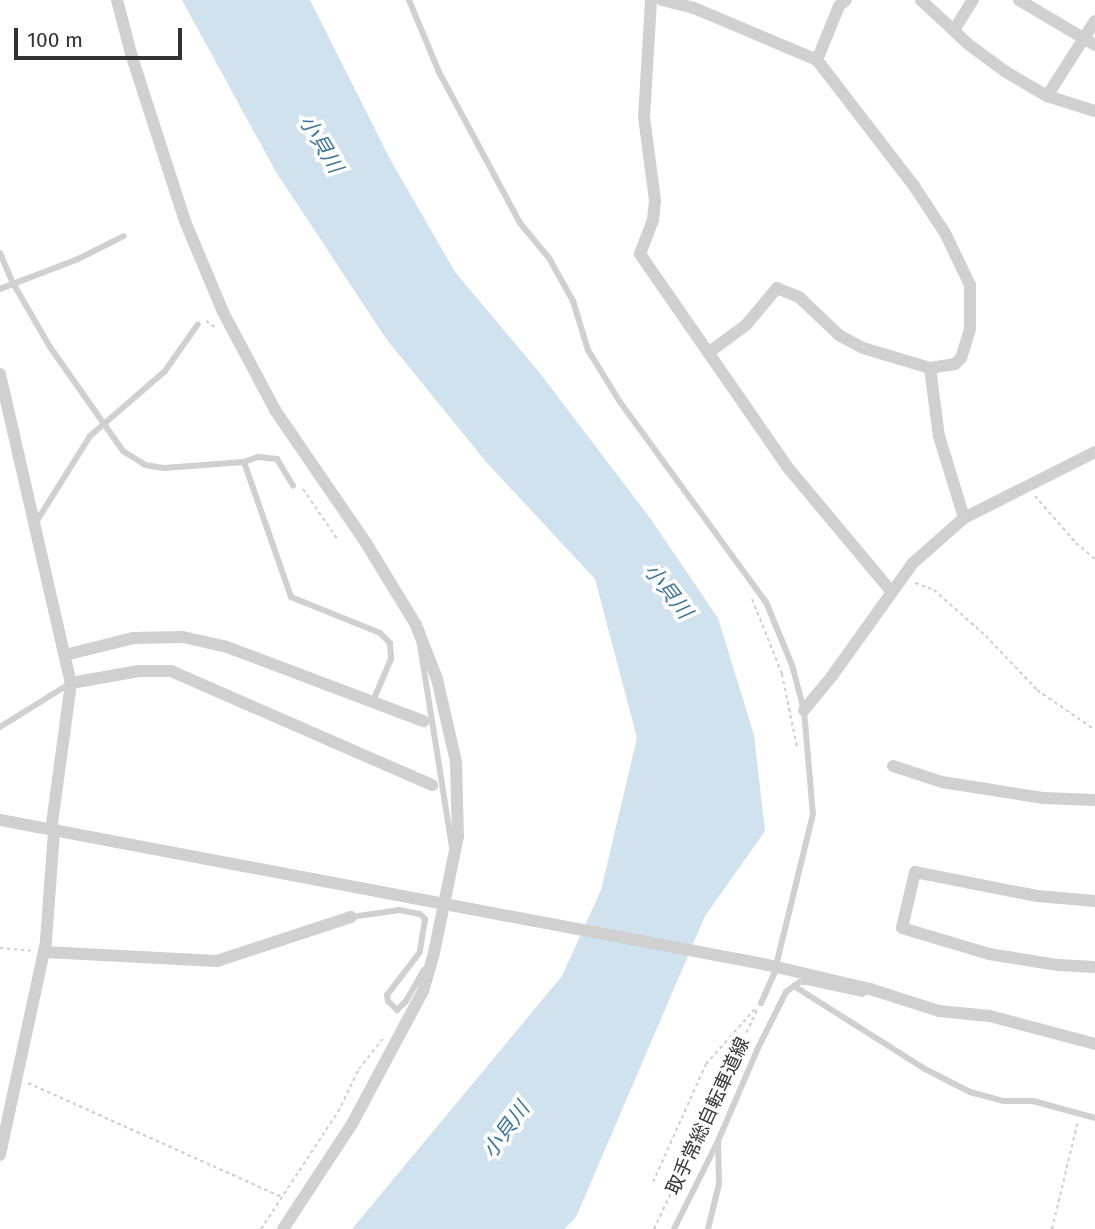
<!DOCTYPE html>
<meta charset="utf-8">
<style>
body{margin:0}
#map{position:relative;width:1095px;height:1229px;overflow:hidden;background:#fff;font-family:"Fira Sans","Noto Sans JP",sans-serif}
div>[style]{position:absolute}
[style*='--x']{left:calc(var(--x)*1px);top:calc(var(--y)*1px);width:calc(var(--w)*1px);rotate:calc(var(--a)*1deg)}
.water>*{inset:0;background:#cfe2ee}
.path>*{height:2px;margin-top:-1px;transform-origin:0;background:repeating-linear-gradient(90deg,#cdcdcd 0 3.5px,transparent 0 7px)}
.service>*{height:6px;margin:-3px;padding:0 3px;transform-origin:3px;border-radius:3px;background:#d0d0d0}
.minor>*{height:12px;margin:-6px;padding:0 6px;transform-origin:6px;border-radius:6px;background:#d0d0d0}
span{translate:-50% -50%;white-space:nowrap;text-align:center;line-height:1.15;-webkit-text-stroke:7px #fff;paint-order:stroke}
.street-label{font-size:19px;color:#333}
.water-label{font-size:21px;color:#3f7597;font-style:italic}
.scale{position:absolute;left:14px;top:28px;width:168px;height:32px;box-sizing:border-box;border:4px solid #333;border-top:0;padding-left:9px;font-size:21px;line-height:24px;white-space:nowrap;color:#333;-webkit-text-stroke:5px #fff;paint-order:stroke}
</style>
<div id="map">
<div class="water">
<i style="clip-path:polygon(182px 0,310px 0,390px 159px,455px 272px,539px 372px,650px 518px,718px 618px,754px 735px,765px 831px,705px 916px,576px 1217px,564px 1229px,352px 1229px,562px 976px,601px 890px,637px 738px,595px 579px,487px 463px,387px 340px,276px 172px)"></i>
</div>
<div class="path">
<i style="--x:206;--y:321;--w:14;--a:34"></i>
<i style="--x:303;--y:489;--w:62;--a:55.5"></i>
<i style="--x:1035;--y:496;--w:62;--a:48.9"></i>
<i style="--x:1076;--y:543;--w:25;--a:40"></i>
<i style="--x:915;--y:583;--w:20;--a:20"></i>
<i style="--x:934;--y:590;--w:69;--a:41.5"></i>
<i style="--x:986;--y:636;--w:74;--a:46.6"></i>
<i style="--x:1037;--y:690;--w:70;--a:34.6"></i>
<i style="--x:752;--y:599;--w:81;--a:68.2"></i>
<i style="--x:782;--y:674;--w:75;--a:78.4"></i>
<i style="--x:0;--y:948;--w:33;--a:5"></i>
<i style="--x:28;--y:1083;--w:278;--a:24.2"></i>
<i style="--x:653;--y:1182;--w:129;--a:-65.8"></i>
<i style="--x:706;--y:1064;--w:74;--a:-48.3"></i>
<i style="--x:261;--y:1229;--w:140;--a:-56.7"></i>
<i style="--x:338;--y:1112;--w:48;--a:-64"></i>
<i style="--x:359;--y:1069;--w:42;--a:-51.8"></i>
<i style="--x:654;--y:1229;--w:242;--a:-64.8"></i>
<i style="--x:1052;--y:1229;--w:111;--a:-76.5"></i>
</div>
<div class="service">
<i style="--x:409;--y:0;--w:78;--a:67.4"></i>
<i style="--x:439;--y:72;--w:171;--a:61.8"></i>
<i style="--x:520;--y:223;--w:45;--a:50.4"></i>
<i style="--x:549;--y:258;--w:49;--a:60.8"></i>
<i style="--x:573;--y:301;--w:51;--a:73"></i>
<i style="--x:588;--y:350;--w:61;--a:58.4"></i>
<i style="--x:620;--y:402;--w:248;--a:53.9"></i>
<i style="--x:766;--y:602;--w:68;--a:67.6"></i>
<i style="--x:792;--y:665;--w:47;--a:75.1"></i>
<i style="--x:804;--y:710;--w:104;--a:85.1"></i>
<i style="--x:813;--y:814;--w:165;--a:103.7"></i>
<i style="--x:774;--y:974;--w:32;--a:114"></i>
<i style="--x:0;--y:253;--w:33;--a:67"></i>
<i style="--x:13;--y:283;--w:74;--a:60"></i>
<i style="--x:50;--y:347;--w:127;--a:54.9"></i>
<i style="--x:123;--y:451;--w:26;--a:32"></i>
<i style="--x:145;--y:465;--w:19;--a:9"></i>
<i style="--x:164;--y:468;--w:80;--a:-4.3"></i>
<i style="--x:244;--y:462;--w:15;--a:-20"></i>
<i style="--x:258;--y:457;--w:19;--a:6"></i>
<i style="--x:277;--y:459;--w:31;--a:59"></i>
<i style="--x:0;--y:289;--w:84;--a:-21"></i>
<i style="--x:78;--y:259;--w:51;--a:-26.6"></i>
<i style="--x:244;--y:462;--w:143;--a:70.8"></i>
<i style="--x:291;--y:597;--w:96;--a:22"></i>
<i style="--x:380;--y:633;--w:14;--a:45"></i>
<i style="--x:390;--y:643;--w:16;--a:86"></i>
<i style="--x:391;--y:659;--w:46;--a:113.2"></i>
<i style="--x:33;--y:521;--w:5;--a:-22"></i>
<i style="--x:38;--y:519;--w:98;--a:-57.9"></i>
<i style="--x:90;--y:436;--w:99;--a:-40.9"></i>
<i style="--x:165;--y:371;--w:57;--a:-54.9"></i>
<i style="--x:420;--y:645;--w:206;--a:81"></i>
<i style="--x:0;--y:727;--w:81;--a:-31.9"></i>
<i style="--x:351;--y:917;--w:49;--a:-8.3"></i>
<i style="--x:399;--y:910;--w:21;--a:11"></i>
<i style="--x:420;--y:914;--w:7;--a:45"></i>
<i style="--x:425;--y:919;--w:33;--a:99"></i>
<i style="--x:420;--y:952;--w:54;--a:127.5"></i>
<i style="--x:387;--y:995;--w:6;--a:81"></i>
<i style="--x:388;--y:1001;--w:13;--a:45"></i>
<i style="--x:397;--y:1010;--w:13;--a:-45"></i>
<i style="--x:406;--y:1001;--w:36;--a:-60"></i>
<i style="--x:794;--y:986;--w:155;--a:32.4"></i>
<i style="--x:925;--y:1069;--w:51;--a:27.1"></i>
<i style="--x:970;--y:1092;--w:34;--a:15"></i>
<i style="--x:1003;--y:1101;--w:30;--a:0"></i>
<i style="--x:1033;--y:1101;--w:64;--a:15.3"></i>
<i style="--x:674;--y:1229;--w:96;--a:-63.4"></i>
<i style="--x:708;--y:1229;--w:46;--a:-76.3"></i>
<i style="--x:719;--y:1184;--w:43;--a:-91.3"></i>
<i style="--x:718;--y:1141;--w:103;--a:-66.7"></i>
<i style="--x:759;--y:1046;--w:60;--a:-63.4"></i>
<i style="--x:786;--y:992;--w:17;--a:-36"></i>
<i style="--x:800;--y:982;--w:7;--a:0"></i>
<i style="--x:807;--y:982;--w:56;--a:12.3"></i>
<i style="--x:862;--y:994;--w:7;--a:-27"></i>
</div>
<div class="minor">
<i style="--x:117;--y:0;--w:59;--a:75.3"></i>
<i style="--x:132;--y:57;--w:172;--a:72.1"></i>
<i style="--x:185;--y:221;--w:99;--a:67.3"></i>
<i style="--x:223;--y:312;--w:111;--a:62"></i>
<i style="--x:275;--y:410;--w:161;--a:55.6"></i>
<i style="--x:366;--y:543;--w:96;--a:58.6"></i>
<i style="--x:416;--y:625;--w:58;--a:68.7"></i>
<i style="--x:437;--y:679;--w:85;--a:77.1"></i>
<i style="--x:456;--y:762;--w:74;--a:88.5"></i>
<i style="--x:458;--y:836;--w:119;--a:101.6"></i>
<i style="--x:434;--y:953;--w:40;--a:106"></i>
<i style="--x:423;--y:991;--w:151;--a:118.1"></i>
<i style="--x:352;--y:1124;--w:126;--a:123.3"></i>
<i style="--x:651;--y:0;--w:117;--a:93.4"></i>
<i style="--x:644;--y:117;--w:85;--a:82.5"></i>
<i style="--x:655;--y:201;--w:19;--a:96"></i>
<i style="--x:653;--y:220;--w:36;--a:111"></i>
<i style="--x:640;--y:254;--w:262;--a:55.3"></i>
<i style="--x:789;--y:469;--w:159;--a:50.1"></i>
<i style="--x:662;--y:0;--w:33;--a:14"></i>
<i style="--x:694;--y:8;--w:134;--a:22.9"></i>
<i style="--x:817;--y:60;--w:159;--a:52.4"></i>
<i style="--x:914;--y:186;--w:56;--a:56.6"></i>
<i style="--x:945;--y:233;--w:58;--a:64.3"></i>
<i style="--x:970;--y:285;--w:44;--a:90"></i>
<i style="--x:970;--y:329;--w:30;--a:107"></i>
<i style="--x:961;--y:358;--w:8;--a:135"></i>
<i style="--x:955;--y:364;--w:25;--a:171"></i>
<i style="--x:930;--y:368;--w:70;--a:-163.4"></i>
<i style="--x:863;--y:348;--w:27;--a:-152"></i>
<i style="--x:839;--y:335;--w:55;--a:-136.5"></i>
<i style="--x:799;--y:297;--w:24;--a:-158"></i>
<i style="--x:777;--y:288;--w:48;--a:130"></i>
<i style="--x:746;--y:325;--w:47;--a:143.6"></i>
<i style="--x:921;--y:0;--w:64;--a:43.1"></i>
<i style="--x:968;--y:44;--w:47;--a:36.4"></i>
<i style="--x:1006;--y:72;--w:48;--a:30.3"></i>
<i style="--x:1047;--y:96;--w:50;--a:17.4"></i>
<i style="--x:1019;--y:0;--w:88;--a:30.6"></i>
<i style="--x:954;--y:30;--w:36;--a:-58"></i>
<i style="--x:817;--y:60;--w:58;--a:-67.8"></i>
<i style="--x:839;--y:6;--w:9;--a:-41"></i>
<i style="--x:1047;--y:96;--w:89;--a:-57.4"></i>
<i style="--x:930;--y:368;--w:69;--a:82.5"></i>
<i style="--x:939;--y:436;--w:86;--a:73"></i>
<i style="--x:0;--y:374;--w:317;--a:77.1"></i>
<i style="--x:71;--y:683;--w:142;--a:97.7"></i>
<i style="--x:52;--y:824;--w:8;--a:76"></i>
<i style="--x:54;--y:832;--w:110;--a:94.2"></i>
<i style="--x:46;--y:942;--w:218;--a:102.2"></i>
<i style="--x:65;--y:655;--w:70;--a:-14"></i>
<i style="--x:133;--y:638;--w:50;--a:-1.1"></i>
<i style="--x:183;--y:637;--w:45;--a:12.8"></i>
<i style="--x:227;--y:647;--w:210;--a:20.7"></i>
<i style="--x:71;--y:683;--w:69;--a:-10"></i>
<i style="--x:139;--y:671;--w:32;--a:0"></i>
<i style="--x:171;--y:671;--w:285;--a:23.6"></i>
<i style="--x:804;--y:710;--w:44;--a:-50.5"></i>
<i style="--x:832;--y:676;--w:139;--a:-54.4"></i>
<i style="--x:913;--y:563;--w:68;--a:-41.4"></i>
<i style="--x:964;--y:518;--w:147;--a:-26.7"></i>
<i style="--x:893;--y:766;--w:52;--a:18.1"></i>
<i style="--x:942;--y:782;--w:102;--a:9"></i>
<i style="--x:1043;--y:798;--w:52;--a:2.2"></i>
<i style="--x:0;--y:820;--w:782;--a:10.69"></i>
<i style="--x:768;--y:965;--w:105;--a:13.2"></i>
<i style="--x:870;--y:989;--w:72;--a:17.7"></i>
<i style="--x:939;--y:1011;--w:51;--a:5.6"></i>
<i style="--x:990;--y:1016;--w:109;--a:14.9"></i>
<i style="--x:1095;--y:901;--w:58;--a:-175.1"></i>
<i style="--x:1037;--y:896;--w:124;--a:-168.9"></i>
<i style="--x:915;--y:872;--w:57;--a:103.1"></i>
<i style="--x:902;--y:928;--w:91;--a:16.6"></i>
<i style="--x:989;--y:954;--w:70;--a:9.1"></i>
<i style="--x:1058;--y:965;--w:37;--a:3"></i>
<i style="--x:45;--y:952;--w:172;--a:3"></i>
<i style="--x:217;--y:961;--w:141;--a:-18.2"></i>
</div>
<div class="street-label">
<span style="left:708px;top:1116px;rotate:-65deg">取手常総自転車道線</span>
</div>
<div class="water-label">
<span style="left:321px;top:144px;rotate:59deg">小貝川</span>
<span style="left:668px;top:591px;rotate:52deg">小貝川</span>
<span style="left:506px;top:1130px;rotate:-54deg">小貝川</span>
</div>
<div class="scale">100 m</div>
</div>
